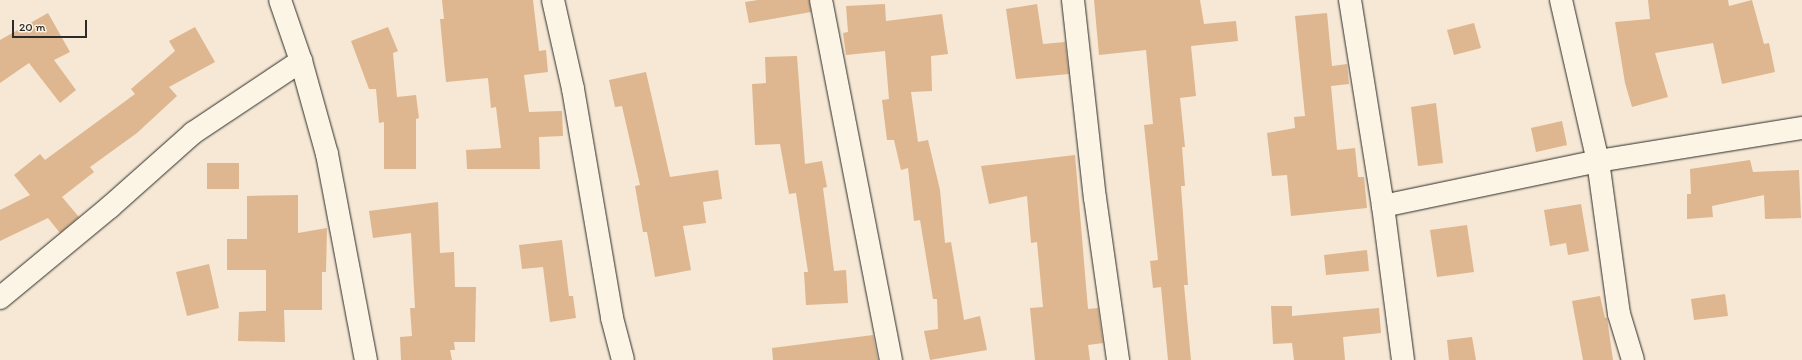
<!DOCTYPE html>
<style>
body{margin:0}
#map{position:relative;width:1802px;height:360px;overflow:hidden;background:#f6e8d4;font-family:Itim,sans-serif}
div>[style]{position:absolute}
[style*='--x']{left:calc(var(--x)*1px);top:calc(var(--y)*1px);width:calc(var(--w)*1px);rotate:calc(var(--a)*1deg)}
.building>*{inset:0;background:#deb68f}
.roads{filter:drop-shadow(0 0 1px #2b2b2b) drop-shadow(0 0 1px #2b2b2b)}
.minor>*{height:22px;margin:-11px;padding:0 11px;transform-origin:11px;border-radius:11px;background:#fcf5e5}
span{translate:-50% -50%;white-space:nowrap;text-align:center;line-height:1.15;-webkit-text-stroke:3.5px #fcf5e5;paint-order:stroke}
.scale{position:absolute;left:12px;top:20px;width:75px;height:18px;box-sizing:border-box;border:2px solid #2b2b2b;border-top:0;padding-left:5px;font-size:12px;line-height:14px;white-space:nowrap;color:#2b2b2b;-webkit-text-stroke:3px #fcf5e5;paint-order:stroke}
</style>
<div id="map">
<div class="building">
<i style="clip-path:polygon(442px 0,533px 0,539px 51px,546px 50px,548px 72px,524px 75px,529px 112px,562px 111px,563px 136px,539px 137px,540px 169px,467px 169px,466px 150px,501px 148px,496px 107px,491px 108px,488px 78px,446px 82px,440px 19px,444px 19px)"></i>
<i style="clip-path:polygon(758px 0,809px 0,811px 12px,749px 23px,745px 2px)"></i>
<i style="clip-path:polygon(1094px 0,1200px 0,1204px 24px,1236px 21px,1238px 41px,1191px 46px,1196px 96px,1180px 98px,1185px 147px,1182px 147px,1185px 186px,1181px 186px,1188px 285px,1184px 285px,1191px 360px,1168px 360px,1161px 287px,1153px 288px,1150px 261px,1158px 260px,1144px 125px,1153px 124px,1146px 50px,1099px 55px)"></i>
<i style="clip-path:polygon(1648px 0,1728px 0,1729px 6px,1752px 0,1764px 44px,1769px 43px,1775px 72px,1722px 84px,1713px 43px,1655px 53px,1668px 97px,1632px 107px,1625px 83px,1615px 22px,1650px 19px)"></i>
<i style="clip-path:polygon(885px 4px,886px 21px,942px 14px,948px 54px,931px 56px,932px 91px,911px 92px,918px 142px,928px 140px,940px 190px,945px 243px,951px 242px,964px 320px,980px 316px,987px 350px,930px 360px,924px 331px,938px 329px,937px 299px,933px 299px,920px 220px,914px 221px,908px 168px,901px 170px,894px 140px,887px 140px,882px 100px,889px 99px,885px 51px,846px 55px,843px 33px,848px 32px,846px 6px)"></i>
<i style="clip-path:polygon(1037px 4px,1043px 44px,1065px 42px,1069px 74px,1016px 79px,1006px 9px)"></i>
<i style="clip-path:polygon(48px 13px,70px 52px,54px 60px,76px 90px,60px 103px,29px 63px,0 83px,0 40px)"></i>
<i style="clip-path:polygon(1327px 13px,1332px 66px,1347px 64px,1349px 84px,1331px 86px,1337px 150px,1355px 148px,1358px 177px,1364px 177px,1367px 208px,1291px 216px,1287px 175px,1272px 176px,1267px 133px,1295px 128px,1294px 117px,1305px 116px,1295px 16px)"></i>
<i style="clip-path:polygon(1474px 23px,1481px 48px,1454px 55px,1447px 30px)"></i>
<i style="clip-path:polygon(195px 27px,215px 62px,169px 87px,177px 96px,137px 133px,90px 167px,94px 172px,62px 197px,79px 217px,60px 233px,48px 218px,0 241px,0 210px,30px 195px,14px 175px,40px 154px,45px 160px,135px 94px,131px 89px,175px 51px,169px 41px)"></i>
<i style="clip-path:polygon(388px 27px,398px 51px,393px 53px,397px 97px,416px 95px,419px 118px,416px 119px,416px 169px,384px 169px,384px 122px,379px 123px,376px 89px,369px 89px,351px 41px)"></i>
<i style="clip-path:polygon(797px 56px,805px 164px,822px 161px,827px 187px,823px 188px,834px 271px,846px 270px,848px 303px,806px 305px,804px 272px,808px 272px,796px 193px,789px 194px,780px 144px,755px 145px,752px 84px,766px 83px,765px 57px)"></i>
<i style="clip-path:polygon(646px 72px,670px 177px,718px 170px,722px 199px,703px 202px,706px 223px,683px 226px,691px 270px,655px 277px,647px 232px,643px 232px,635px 186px,640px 185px,622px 106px,615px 107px,609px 80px)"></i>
<i style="clip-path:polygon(1436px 103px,1443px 163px,1418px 166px,1411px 107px)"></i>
<i style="clip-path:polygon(1562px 121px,1567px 145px,1536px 152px,1531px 128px)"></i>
<i style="clip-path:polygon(1075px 155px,1088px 309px,1098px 308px,1103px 343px,1088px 345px,1090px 360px,1035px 360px,1030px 308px,1043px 307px,1037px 242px,1031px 243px,1027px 196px,989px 204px,981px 166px)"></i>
<i style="clip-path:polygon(1750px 160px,1753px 172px,1799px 170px,1801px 218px,1765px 219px,1764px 195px,1712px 206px,1713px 217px,1687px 219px,1687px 194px,1691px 194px,1690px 169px)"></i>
<i style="clip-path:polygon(207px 163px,239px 163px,239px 189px,207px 189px)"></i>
<i style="clip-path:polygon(298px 195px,298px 233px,327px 228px,326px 272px,322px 272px,322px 310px,284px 310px,285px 342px,238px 341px,239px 312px,279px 310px,266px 311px,266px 270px,227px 270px,227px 239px,247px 239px,247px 196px)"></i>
<i style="clip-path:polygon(438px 202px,440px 253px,454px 252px,455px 287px,476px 287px,475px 342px,454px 342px,455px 350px,450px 350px,452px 360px,401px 360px,400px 337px,412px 336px,410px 308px,415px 308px,411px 233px,373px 238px,369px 211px)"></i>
<i style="clip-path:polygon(1581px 204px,1589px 251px,1568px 255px,1566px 243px,1550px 246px,1544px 210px)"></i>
<i style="clip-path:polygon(1467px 225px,1474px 272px,1437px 277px,1430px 230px)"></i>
<i style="clip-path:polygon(562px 240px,569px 296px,573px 296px,576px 318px,550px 322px,543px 267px,522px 269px,519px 245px)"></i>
<i style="clip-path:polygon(1367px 250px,1369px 271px,1326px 275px,1324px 255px)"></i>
<i style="clip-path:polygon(209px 264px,219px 308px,187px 316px,176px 272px)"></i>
<i style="clip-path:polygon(1725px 294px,1728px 316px,1694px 320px,1691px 299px)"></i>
<i style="clip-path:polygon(1600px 296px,1605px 318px,1607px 318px,1613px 360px,1583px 360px,1572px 301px)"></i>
<i style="clip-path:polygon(1271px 306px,1292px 306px,1292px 316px,1379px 308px,1381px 333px,1343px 337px,1345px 360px,1294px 360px,1292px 343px,1273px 344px)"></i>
<i style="clip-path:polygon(873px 335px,878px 360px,773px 360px,772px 348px)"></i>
<i style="clip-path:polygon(1472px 337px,1476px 360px,1449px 360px,1447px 340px)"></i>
</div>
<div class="roads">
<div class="minor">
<i style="--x:280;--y:0;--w:65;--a:71"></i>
<i style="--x:301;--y:61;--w:97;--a:74.4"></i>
<i style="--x:327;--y:154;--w:210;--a:79.3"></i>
<i style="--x:553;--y:0;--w:91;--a:77.3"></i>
<i style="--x:573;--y:89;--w:232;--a:80.3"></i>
<i style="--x:612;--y:318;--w:43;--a:75.3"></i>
<i style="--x:821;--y:0;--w:367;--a:79"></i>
<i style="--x:1073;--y:0;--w:199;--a:83.7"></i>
<i style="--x:1095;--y:198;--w:164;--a:81.9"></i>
<i style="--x:1350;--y:0;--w:209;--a:80.9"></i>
<i style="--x:1383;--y:206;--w:155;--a:82.6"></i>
<i style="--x:1561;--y:0;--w:165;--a:77.1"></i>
<i style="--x:1598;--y:161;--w:154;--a:82.2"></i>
<i style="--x:1619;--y:314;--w:48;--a:73.1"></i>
<i style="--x:1383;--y:206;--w:220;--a:-11.8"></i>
<i style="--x:1598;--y:161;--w:207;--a:-9.2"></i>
<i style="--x:0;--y:298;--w:143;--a:-39.6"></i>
<i style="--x:110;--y:207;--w:111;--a:-41.7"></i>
<i style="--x:193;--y:133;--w:130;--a:-33.7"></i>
</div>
</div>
<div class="scale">20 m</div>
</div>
